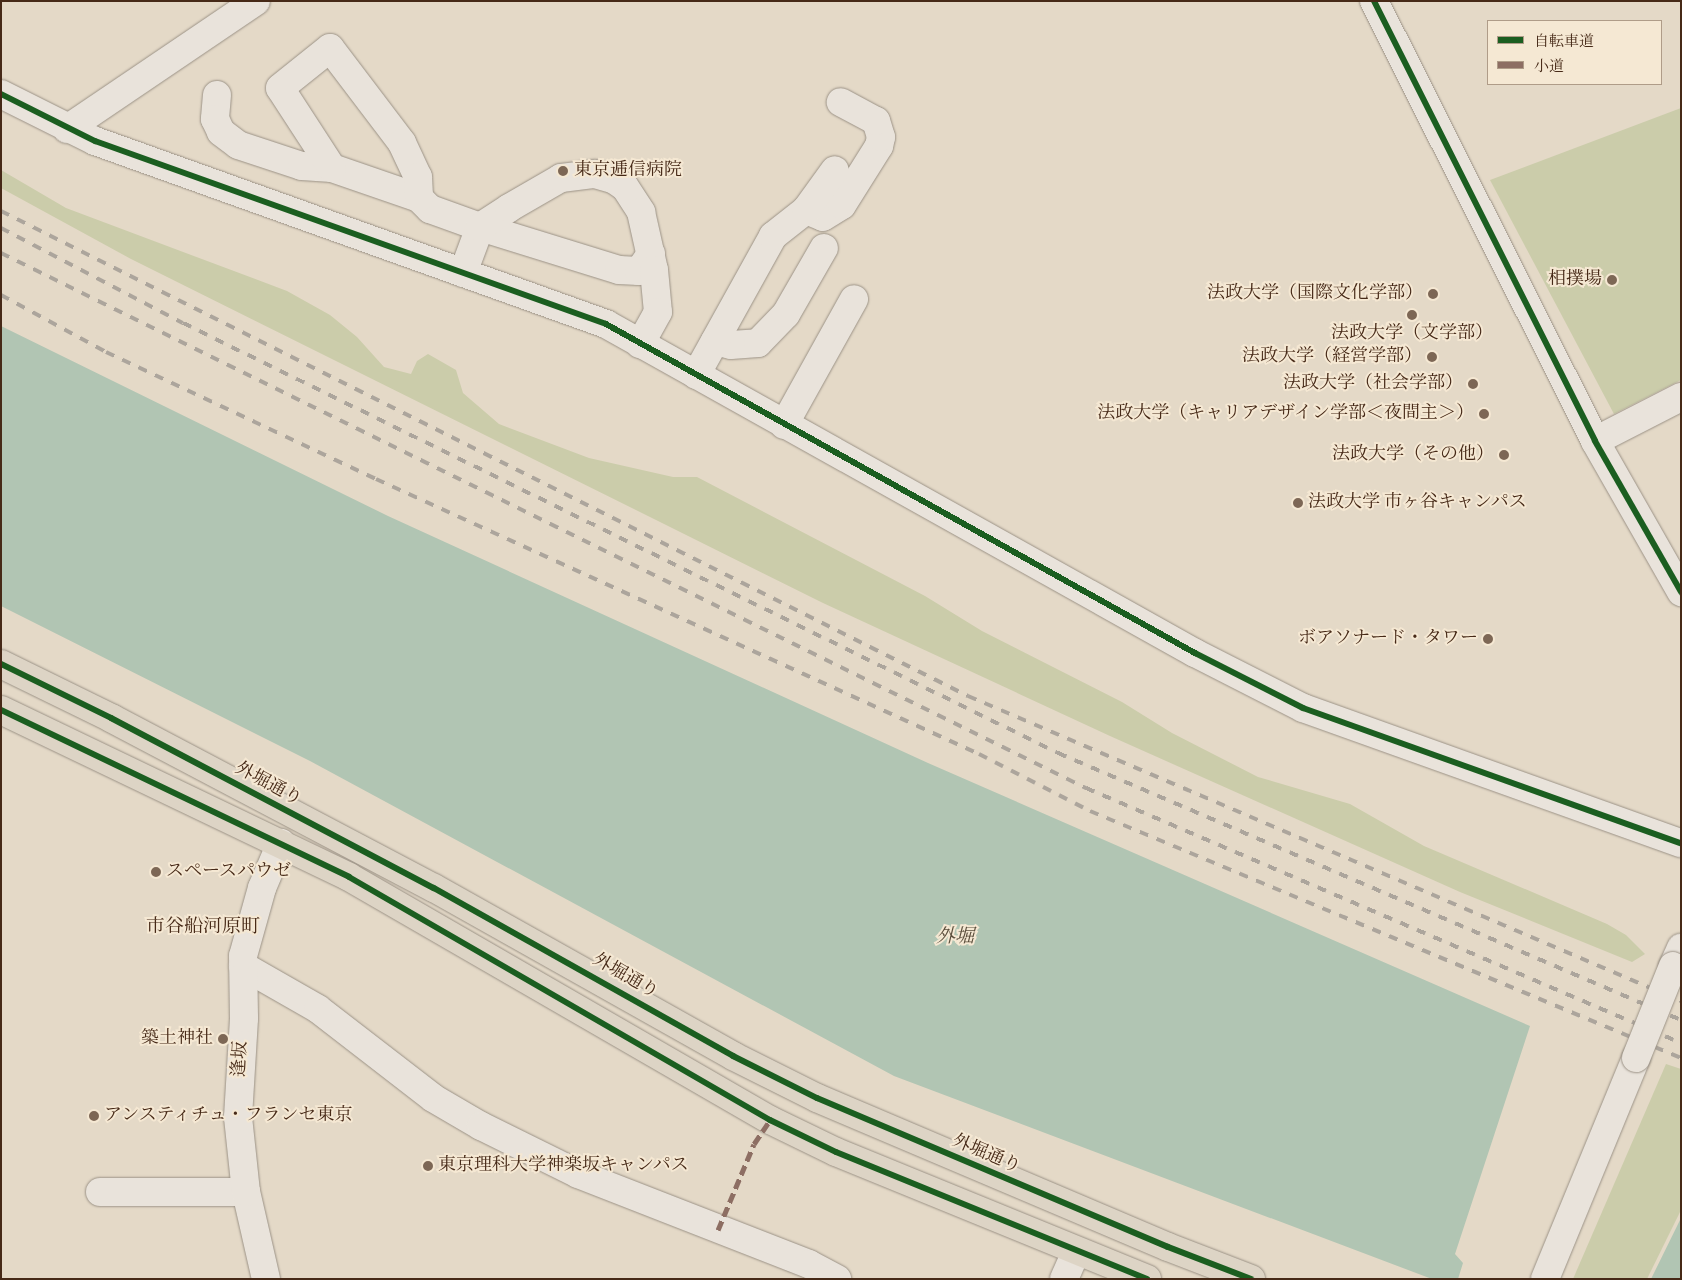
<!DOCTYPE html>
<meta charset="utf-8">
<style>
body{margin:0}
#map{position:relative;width:1682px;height:1280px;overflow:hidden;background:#e4d9c7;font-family:"IM FELL English","Noto Serif JP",serif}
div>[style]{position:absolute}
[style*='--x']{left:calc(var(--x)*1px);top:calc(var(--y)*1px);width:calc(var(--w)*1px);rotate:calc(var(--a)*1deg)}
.green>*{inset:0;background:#cbccaa}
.water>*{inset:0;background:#b1c5b3}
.roads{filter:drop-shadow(0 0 1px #9b9286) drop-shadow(0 0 1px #9b9286)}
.minor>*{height:28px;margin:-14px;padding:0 14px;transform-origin:14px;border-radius:14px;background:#e9e3db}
.major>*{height:28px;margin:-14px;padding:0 14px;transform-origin:14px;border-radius:14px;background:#ddd4c5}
.rail>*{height:4px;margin-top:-2px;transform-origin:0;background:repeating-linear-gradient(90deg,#aca59c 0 9px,transparent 0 18px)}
.bridges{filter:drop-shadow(0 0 1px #9b9286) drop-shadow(0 0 1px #9b9286)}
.minor-bridge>*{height:28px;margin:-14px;padding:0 14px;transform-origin:14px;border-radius:14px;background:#e9e3db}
.quiet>*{height:5px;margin-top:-2.5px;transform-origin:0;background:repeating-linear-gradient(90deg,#8d6e63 0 10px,transparent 0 15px)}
.cycleway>*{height:6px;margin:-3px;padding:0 3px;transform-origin:3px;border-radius:3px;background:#1b5e20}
.dots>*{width:14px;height:14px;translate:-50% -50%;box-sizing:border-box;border:2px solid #f5e8d3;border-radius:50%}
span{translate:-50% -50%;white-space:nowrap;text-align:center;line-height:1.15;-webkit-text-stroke:4px #f5e8d3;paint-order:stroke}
.poi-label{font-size:18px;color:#462917}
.left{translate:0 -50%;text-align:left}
.right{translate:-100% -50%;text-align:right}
.street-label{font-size:18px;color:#462917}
.neighbourhood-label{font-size:19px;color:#462917}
.water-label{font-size:19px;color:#5b4e3c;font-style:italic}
.frame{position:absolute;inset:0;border:2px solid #462917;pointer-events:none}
.legend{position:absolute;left:1487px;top:20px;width:175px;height:65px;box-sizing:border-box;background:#f5e8d3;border:1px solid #af9c88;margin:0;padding:6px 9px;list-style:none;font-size:15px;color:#462917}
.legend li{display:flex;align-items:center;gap:10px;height:25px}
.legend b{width:25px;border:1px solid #af9c88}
</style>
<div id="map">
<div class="green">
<i style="clip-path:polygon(1681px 108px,1681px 380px,1614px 414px,1490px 180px)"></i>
<i style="clip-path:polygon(1px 170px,66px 208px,287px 291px,330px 315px,357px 337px,384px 367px,411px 374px,417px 361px,428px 354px,456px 370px,463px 393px,499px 424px,589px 458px,673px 477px,697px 477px,925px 596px,982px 631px,1122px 702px,1172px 733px,1258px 777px,1350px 804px,1424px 846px,1607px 924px,1626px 935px,1645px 954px,1632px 962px,1460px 892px,1110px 736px,823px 603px,131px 259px,1px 188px)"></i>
<i style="clip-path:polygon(1666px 1064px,1681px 1069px,1681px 1210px,1647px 1279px,1573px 1279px)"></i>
</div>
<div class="water">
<i style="clip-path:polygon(1px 326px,388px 516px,928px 763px,1530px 1026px,1455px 1254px,1463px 1263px,1458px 1279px,1432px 1279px,894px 1076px,310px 761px,1px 606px)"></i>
<i style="clip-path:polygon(1681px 1218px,1681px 1279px,1650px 1279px,1651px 1279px)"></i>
</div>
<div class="roads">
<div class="minor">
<i style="--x:1374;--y:1;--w:492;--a:63.3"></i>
<i style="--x:1595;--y:441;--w:174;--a:60.3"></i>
<i style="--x:1;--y:94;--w:105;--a:26.6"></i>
<i style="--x:95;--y:141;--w:543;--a:19.7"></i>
<i style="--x:606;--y:324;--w:675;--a:29.19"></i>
<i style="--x:1195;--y:653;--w:121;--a:27"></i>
<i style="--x:1303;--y:708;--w:401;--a:19.7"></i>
<i style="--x:217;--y:95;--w:24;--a:95"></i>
<i style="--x:215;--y:119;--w:14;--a:65"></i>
<i style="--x:221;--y:132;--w:21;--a:37"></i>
<i style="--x:238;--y:145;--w:67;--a:18.2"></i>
<i style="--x:302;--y:166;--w:30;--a:4"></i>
<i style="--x:332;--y:168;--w:92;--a:19"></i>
<i style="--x:419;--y:198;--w:16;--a:45"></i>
<i style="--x:430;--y:209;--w:53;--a:19.8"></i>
<i style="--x:480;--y:227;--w:145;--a:17.2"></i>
<i style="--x:619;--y:270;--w:20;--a:3"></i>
<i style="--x:639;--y:271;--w:21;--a:-55"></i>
<i style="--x:67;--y:129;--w:228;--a:-34.1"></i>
<i style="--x:332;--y:168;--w:95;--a:-123"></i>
<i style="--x:280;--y:88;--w:64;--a:-38.7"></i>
<i style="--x:330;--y:48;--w:119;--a:52.8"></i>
<i style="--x:402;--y:143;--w:38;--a:65"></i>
<i style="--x:418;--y:177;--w:21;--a:87"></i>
<i style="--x:806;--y:210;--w:18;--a:22"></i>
<i style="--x:823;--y:217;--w:22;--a:-32"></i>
<i style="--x:842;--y:205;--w:70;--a:-57.9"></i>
<i style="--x:879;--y:146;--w:9;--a:-77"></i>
<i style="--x:881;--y:137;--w:17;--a:-107"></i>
<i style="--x:876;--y:121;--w:40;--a:-152"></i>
<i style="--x:463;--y:273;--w:49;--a:-69.7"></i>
<i style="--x:480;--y:227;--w:35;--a:-33"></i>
<i style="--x:509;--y:208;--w:60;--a:-30"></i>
<i style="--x:561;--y:178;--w:34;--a:-7"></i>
<i style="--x:595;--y:174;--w:19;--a:16"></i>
<i style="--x:613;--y:179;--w:14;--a:34"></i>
<i style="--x:625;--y:187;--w:30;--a:57"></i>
<i style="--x:641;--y:212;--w:59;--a:77.4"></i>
<i style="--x:654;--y:270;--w:42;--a:84.6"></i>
<i style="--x:658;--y:312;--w:37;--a:119"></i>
<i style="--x:715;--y:341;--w:16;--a:14"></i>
<i style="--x:731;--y:345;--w:27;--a:-4"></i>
<i style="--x:758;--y:343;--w:40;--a:-46"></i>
<i style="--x:786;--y:314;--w:76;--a:-60.1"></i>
<i style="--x:696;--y:375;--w:159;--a:-61"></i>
<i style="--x:773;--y:236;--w:42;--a:-38.2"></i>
<i style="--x:806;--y:210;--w:49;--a:-54.1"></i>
<i style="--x:784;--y:425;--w:144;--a:-60.9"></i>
<i style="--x:1595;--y:441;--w:97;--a:-27.1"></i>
<i style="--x:243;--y:966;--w:86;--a:29.8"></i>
<i style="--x:318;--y:1009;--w:145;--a:37.7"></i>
<i style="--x:433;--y:1098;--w:56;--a:30.3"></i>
<i style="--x:481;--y:1126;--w:108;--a:26.3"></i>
<i style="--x:578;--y:1174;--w:248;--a:21.3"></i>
<i style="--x:809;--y:1264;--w:32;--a:28"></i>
<i style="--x:1673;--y:966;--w:20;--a:-66"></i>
<i style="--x:100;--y:1192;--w:146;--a:0"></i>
<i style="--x:266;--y:1279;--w:89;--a:-102.9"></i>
<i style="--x:246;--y:1192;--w:75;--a:-96.1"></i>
<i style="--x:238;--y:1117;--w:99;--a:-86.5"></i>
<i style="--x:244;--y:1018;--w:62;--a:-90.9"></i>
<i style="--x:243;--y:956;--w:71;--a:-74.4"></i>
<i style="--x:262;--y:888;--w:49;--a:-67.1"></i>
<i style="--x:1064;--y:1279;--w:30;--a:-66"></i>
<i style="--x:1545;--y:1279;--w:239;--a:-67.6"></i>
</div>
<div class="major">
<i style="--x:1;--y:664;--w:123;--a:26.1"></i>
<i style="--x:111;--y:718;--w:365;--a:27.8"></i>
<i style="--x:434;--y:888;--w:343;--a:29.3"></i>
<i style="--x:733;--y:1056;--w:94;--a:26.6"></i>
<i style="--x:817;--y:1098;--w:381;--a:23"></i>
<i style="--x:1168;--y:1247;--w:89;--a:21.1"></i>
<i style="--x:1;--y:710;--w:386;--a:25.6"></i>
<i style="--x:349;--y:877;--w:486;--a:30"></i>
<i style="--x:770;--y:1120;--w:73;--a:25.9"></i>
<i style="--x:836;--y:1152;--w:336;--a:22.2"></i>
</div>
</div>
<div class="rail">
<i style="--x:1;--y:211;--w:1082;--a:26.64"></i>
<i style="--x:968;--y:696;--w:775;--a:23.16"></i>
<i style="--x:1;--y:228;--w:205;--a:27.6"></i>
<i style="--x:183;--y:323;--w:975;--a:26.17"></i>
<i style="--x:1058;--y:753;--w:678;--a:23.2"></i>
<i style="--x:1;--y:253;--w:1210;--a:26.25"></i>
<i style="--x:1086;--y:788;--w:647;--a:23.2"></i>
<i style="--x:1;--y:295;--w:119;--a:28.5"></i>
<i style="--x:106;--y:352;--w:298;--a:25.2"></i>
<i style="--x:376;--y:479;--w:663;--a:24.52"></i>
<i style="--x:979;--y:754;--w:125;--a:27.2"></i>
<i style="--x:1090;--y:811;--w:641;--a:22.68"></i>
</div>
<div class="bridges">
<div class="minor-bridge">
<i style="--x:1636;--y:1058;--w:99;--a:-68.1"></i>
</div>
</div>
<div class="quiet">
<i style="--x:718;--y:1230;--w:93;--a:-67.3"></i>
<i style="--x:754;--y:1144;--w:29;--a:-56"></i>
</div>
<div class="cycleway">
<i style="--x:1374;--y:1;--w:492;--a:63.3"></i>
<i style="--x:1595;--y:441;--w:174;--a:60.3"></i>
<i style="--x:1;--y:94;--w:105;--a:26.6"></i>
<i style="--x:95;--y:141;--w:543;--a:19.7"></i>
<i style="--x:606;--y:324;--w:675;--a:29.19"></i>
<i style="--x:1195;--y:653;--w:121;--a:27"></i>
<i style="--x:1303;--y:708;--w:401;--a:19.7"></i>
<i style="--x:1;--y:664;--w:123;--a:26.1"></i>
<i style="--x:111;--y:718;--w:365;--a:27.8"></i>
<i style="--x:434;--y:888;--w:343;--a:29.3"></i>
<i style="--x:733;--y:1056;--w:94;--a:26.6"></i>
<i style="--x:817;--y:1098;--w:381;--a:23"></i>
<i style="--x:1168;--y:1247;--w:89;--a:21.1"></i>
<i style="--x:1;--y:710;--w:386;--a:25.6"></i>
<i style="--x:349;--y:877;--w:486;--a:30"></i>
<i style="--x:770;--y:1120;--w:73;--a:25.9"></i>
<i style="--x:836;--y:1152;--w:336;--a:22.2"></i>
</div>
<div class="dots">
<i style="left:563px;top:171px;background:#7d6755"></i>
<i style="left:1612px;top:280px;background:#7d6755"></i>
<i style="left:1433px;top:294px;background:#7d6755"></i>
<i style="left:1412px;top:315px;background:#7d6755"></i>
<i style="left:1432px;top:357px;background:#7d6755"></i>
<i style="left:1473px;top:384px;background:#7d6755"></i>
<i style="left:1484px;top:414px;background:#7d6755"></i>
<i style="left:1504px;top:455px;background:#7d6755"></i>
<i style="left:1298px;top:503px;background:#7d6755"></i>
<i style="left:1488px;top:639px;background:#7d6755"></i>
<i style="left:156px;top:872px;background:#7d6755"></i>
<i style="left:223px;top:1039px;background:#7d6755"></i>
<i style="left:94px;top:1116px;background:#7d6755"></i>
<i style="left:428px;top:1166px;background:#7d6755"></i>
</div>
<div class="poi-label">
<span class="left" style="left:574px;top:171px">東京逓信病院</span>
<span class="right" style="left:1602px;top:280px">相撲場</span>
<span class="right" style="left:1423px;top:294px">法政大学（国際文化学部）</span>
<span style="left:1412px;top:334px">法政大学（文学部）</span>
<span class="right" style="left:1422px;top:357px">法政大学（経営学部）</span>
<span class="right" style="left:1463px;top:384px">法政大学（社会学部）</span>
<span class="right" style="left:1474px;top:414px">法政大学（キャリアデザイン学部＜夜間主＞）</span>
<span class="right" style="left:1494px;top:455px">法政大学（その他）</span>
<span class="left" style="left:1308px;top:503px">法政大学 市ヶ谷キャンパス</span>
<span class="right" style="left:1478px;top:639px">ボアソナード・タワー</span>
<span class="left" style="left:166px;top:872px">スペースパウゼ</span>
<span class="right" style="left:213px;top:1039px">築土神社</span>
<span class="left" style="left:104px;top:1116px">アンスティチュ・フランセ東京</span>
<span class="left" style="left:438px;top:1166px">東京理科大学神楽坂キャンパス</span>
</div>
<div class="street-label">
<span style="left:268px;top:785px;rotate:28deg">外堀通り</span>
<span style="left:625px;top:977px;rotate:30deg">外堀通り</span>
<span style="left:241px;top:1059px;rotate:-87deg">逢坂</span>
<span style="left:986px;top:1155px;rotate:23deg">外堀通り</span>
</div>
<div class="neighbourhood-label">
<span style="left:203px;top:928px">市谷船河原町</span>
</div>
<div class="water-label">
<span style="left:955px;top:938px">外堀</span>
</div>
<div class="frame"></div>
<ul class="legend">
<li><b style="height:6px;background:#1b5e20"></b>自転車道</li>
<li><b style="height:6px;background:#8d6e63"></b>小道</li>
</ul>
</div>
